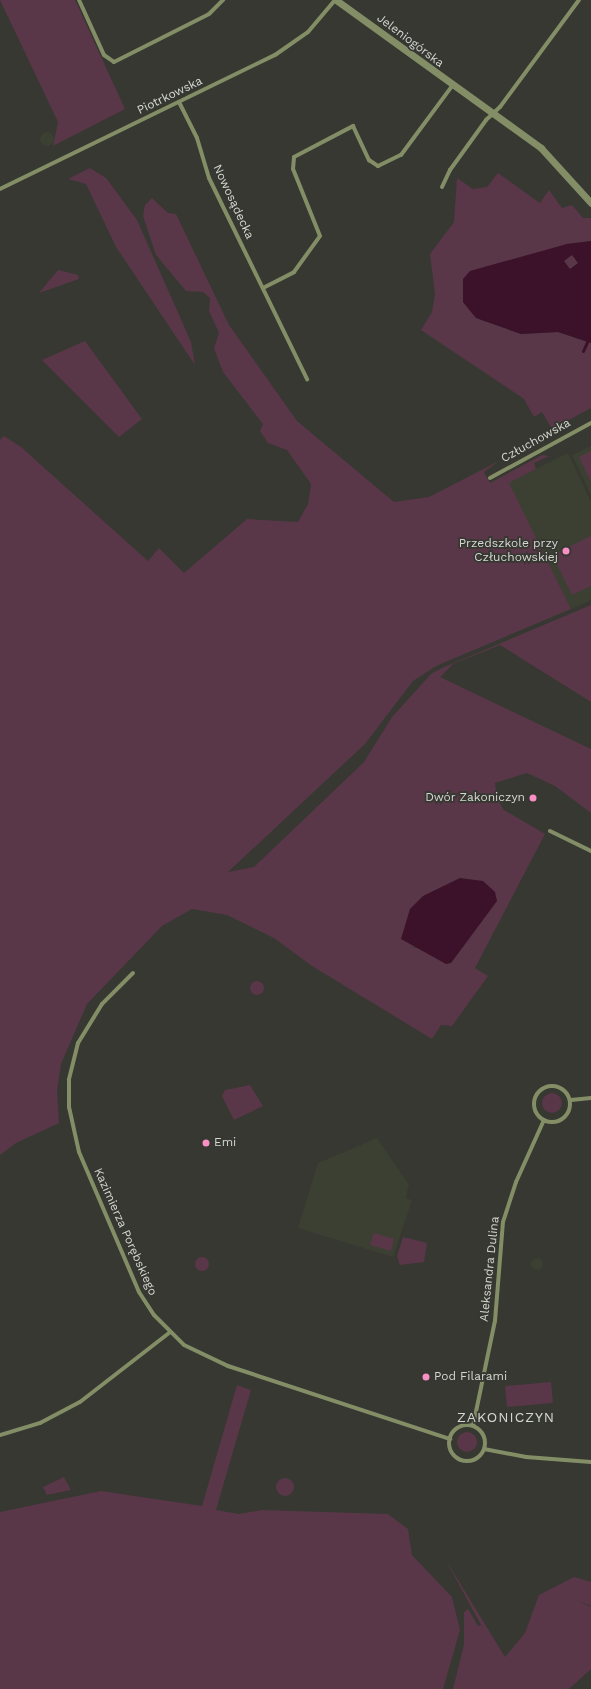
<!DOCTYPE html>
<meta charset="utf-8">
<style>
body{margin:0}
#map{position:relative;width:591px;height:1689px;overflow:hidden;background:#363831;font-family:"Work Sans",sans-serif}
div>[style]{position:absolute}
[style*='--x']{left:calc(var(--x)*1px);top:calc(var(--y)*1px);width:calc(var(--w)*1px);rotate:calc(var(--a)*1deg)}
.built>*{inset:0;background:#3c4033}
.round{border-radius:50%}
.green>*{inset:0;background:#593748}
.water>*{inset:0;background:#3b1229}
.stream>*{height:3px;margin:-1.5px;padding:0 1.5px;transform-origin:1.5px;border-radius:1.5px;background:#3b1229}
.minor>*{height:4px;margin:-2px;padding:0 2px;transform-origin:2px;border-radius:2px;background:#838e66}
.minor>.ring{margin:-2px;padding:0;box-sizing:content-box;background:none;border:4px solid #838e66;border-radius:50%}
.tertiary>*{height:7px;margin:-3.5px;padding:0 3.5px;transform-origin:3.5px;border-radius:3.5px;background:#838e66}
.dots>*{width:11px;height:11px;translate:-50% -50%;box-sizing:border-box;border:2px solid #363831;border-radius:50%}
span{translate:-50% -50%;white-space:nowrap;text-align:center;line-height:1.15;-webkit-text-stroke:3.5px #363831;paint-order:stroke}
.street-label{font-size:12px;color:#d6d7d3}
.poi-label{font-size:12px;color:#d6d7d3}
.right{translate:-100% -50%;text-align:right}
.left{translate:0 -50%;text-align:left}
.quarter-label{font-size:14px;color:#d6d7d3;letter-spacing:1px}
</style>
<div id="map">
<div class="built">
<i class="round" style="left:40px;top:132px;width:14px;height:14px"></i>
<i style="clip-path:polygon(591px 446px,591px 495px,572px 455px)"></i>
<i style="clip-path:polygon(568px 453px,591px 502px,591px 600px,571px 609px,508px 483px)"></i>
<i style="clip-path:polygon(377px 1138px,409px 1185px,405px 1198px,412px 1200px,393px 1257px,298px 1228px,318px 1163px)"></i>
<i class="round" style="left:531px;top:1258px;width:12px;height:12px"></i>
</div>
<div class="green">
<i style="clip-path:polygon(0 0,75px 0,125px 109px,53px 146px,58px 122px)"></i>
<i style="clip-path:polygon(90px 168px,106px 178px,137px 220px,191px 342px,195px 365px,116px 247px,86px 184px,68px 179px)"></i>
<i style="clip-path:polygon(498px 173px,540px 203px,549px 190px,562px 208px,572px 205px,583px 218px,591px 218px,591px 241px,567px 244px,463px 279px,463px 302px,476px 318px,521px 334px,558px 332px,591px 343px,591px 408px,552px 429px,542px 412px,534px 417px,524px 399px,421px 330px,432px 312px,435px 294px,430px 254px,454px 222px,457px 178px,473px 189px,487px 187px)"></i>
<i style="clip-path:polygon(evenodd,152px 198px,168px 213px,176px 214px,229px 325px,297px 421px,394px 502px,429px 497px,499px 461px,484px 472px,490px 483px,542px 455px,549px 456px,534px 463px,536px 469px,509px 483px,571px 609px,436px 666px,413px 681px,365px 744px,228px 872px,254px 867px,364px 762px,392px 717px,431px 674px,442px 668px,591px 605px,591px 702px,500px 645px,453px 664px,440px 677px,591px 749px,591px 813px,555px 786px,527px 773px,495px 783px,497px 798px,504px 810px,545px 834px,475px 968px,488px 976px,452px 1026px,441px 1025px,432px 1039px,312px 966px,274px 938px,227px 915px,192px 909px,162px 926px,87px 1004px,61px 1064px,57px 1091px,59px 1123px,16px 1143px,0 1155px,0 440px,4px 436px,21px 447px,148px 561px,159px 548px,184px 573px,247px 519px,298px 522px,308px 504px,311px 484px,287px 450px,268px 443px,260px 431px,263px 424px,223px 372px,214px 348px,219px 333px,209px 311px,210px 298px,203px 292px,186px 291px,156px 255px,143px 216px,145px 205px,152px 198px,464px 946px,457px 953px,410px 947px,464px 946px)"></i>
<i class="round" style="left:564px;top:255px;width:14px;height:14px"></i>
<i style="clip-path:polygon(58px 270px,78px 275px,79px 279px,39px 293px)"></i>
<i style="clip-path:polygon(85px 341px,142px 419px,119px 437px,42px 360px)"></i>
<i style="clip-path:polygon(591px 451px,591px 482px,579px 457px)"></i>
<i style="clip-path:polygon(591px 536px,591px 586px,572px 595px,552px 555px)"></i>
<i class="round" style="left:250px;top:981px;width:14px;height:14px"></i>
<i style="clip-path:polygon(250px 1085px,263px 1106px,234px 1120px,222px 1096px,225px 1090px)"></i>
<i class="round" style="left:542px;top:1093px;width:20px;height:20px"></i>
<i style="clip-path:polygon(374px 1233px,394px 1239px,391px 1251px,370px 1245px)"></i>
<i style="clip-path:polygon(403px 1237px,427px 1243px,424px 1262px,400px 1265px,397px 1256px)"></i>
<i class="round" style="left:195px;top:1257px;width:14px;height:14px"></i>
<i style="clip-path:polygon(551px 1382px,553px 1403px,507px 1407px,505px 1386px)"></i>
<i style="clip-path:polygon(237px 1385px,251px 1390px,216px 1510px,239px 1514px,262px 1510px,388px 1514px,408px 1529px,412px 1555px,452px 1597px,460px 1630px,443px 1689px,0 1689px,0 1512px,101px 1491px,202px 1506px)"></i>
<i class="round" style="left:457px;top:1432px;width:20px;height:20px"></i>
<i style="clip-path:polygon(64px 1477px,71px 1490px,47px 1495px,43px 1487px)"></i>
<i class="round" style="left:276px;top:1478px;width:18px;height:18px"></i>
<i style="clip-path:polygon(444px 1557px,505px 1657px,525px 1633px,539px 1595px,574px 1577px,591px 1582px,591px 1606px,576px 1600px,591px 1607px,591px 1669px,569px 1689px,453px 1689px,464px 1645px,464px 1612px,468px 1609px,478px 1626px,481px 1625px)"></i>
</div>
<div class="water">
<i style="clip-path:polygon(evenodd,591px 241px,591px 343px,558px 332px,521px 334px,476px 318px,463px 302px,463px 279px,470px 271px,567px 244px,591px 241px,572px 255px,578px 263px,570px 269px,564px 261px,572px 255px)"></i>
<i style="clip-path:polygon(460px 878px,483px 881px,495px 892px,497px 901px,451px 963px,446px 964px,401px 939px,410px 909px,423px 896px)"></i>
</div>
<div class="stream">
<i style="--x:583;--y:351;--w:10;--a:-66"></i>
</div>
<div class="minor">
<i style="--x:79;--y:0;--w:60;--a:65.6"></i>
<i style="--x:104;--y:55;--w:12;--a:35"></i>
<i style="--x:114;--y:62;--w:106;--a:-26.8"></i>
<i style="--x:209;--y:14;--w:20;--a:-45"></i>
<i style="--x:179;--y:102;--w:40;--a:63.4"></i>
<i style="--x:197;--y:138;--w:42;--a:73.3"></i>
<i style="--x:209;--y:178;--w:224;--a:64"></i>
<i style="--x:442;--y:187;--w:19;--a:-65"></i>
<i style="--x:450;--y:170;--w:62;--a:-54.2"></i>
<i style="--x:486;--y:120;--w:19;--a:-43"></i>
<i style="--x:500;--y:107;--w:133;--a:-53.6"></i>
<i style="--x:0;--y:189;--w:306;--a:-26"></i>
<i style="--x:275;--y:55;--w:40;--a:-34.9"></i>
<i style="--x:308;--y:32;--w:42;--a:-49.8"></i>
<i style="--x:263;--y:288;--w:35;--a:-27"></i>
<i style="--x:294;--y:272;--w:44;--a:-54.2"></i>
<i style="--x:320;--y:236;--w:72;--a:-111.9"></i>
<i style="--x:293;--y:169;--w:12;--a:-85"></i>
<i style="--x:294;--y:157;--w:67;--a:-27.7"></i>
<i style="--x:353;--y:126;--w:38;--a:65"></i>
<i style="--x:369;--y:160;--w:11;--a:34"></i>
<i style="--x:378;--y:166;--w:25;--a:-26"></i>
<i style="--x:401;--y:155;--w:86;--a:-53.5"></i>
<i style="--x:490;--y:478;--w:115;--a:-28.6"></i>
<i style="--x:550;--y:831;--w:46;--a:26"></i>
<i style="--x:133;--y:973;--w:44;--a:135"></i>
<i style="--x:102;--y:1004;--w:46;--a:121.6"></i>
<i style="--x:78;--y:1043;--w:38;--a:104"></i>
<i style="--x:69;--y:1080;--w:27;--a:90"></i>
<i style="--x:69;--y:1107;--w:46;--a:77.5"></i>
<i style="--x:79;--y:1152;--w:152;--a:66.8"></i>
<i style="--x:139;--y:1292;--w:27;--a:57"></i>
<i style="--x:154;--y:1315;--w:42;--a:45"></i>
<i style="--x:184;--y:1345;--w:49;--a:25.5"></i>
<i style="--x:228;--y:1366;--w:234;--a:18.2"></i>
<i class="ring" style="left:534px;top:1086px;width:32px;height:32px"></i>
<i style="--x:571;--y:1100;--w:20;--a:-6"></i>
<i class="ring" style="left:449px;top:1425px;width:32px;height:32px"></i>
<i style="--x:473;--y:1426;--w:107;--a:-78.2"></i>
<i style="--x:495;--y:1321;--w:99;--a:-85.4"></i>
<i style="--x:503;--y:1222;--w:42;--a:-72"></i>
<i style="--x:516;--y:1182;--w:68;--a:-65.7"></i>
<i style="--x:0;--y:1435;--w:42;--a:-16.7"></i>
<i style="--x:40;--y:1423;--w:45;--a:-27.7"></i>
<i style="--x:80;--y:1402;--w:113;--a:-37.8"></i>
<i style="--x:484;--y:1449;--w:43;--a:10.8"></i>
<i style="--x:526;--y:1457;--w:65;--a:4.4"></i>
</div>
<div class="tertiary">
<i style="--x:336;--y:0;--w:253;--a:35.8"></i>
<i style="--x:541;--y:148;--w:74;--a:47.7"></i>
</div>
<div class="dots">
<i style="left:566px;top:551px;background:#fa8fc6"></i>
<i style="left:533px;top:798px;background:#fa8fc6"></i>
<i style="left:206px;top:1143px;background:#fa8fc6"></i>
<i style="left:426px;top:1377px;background:#fa8fc6"></i>
</div>
<div class="street-label">
<span style="left:410px;top:41px;rotate:37deg">Jeleniogórska</span>
<span style="left:170px;top:96px;rotate:-26deg">Piotrkowska</span>
<span style="left:233px;top:202px;rotate:65deg">Nowosądecka</span>
<span style="left:536px;top:441px;rotate:-29deg">Człuchowska</span>
<span style="left:125px;top:1232px;rotate:66deg">Kazimierza Porębskiego</span>
<span style="left:490px;top:1269px;rotate:-84deg">Aleksandra Dulina</span>
</div>
<div class="poi-label">
<span class="right" style="left:558px;top:551px">Przedszkole przy<br>Człuchowskiej</span>
<span class="right" style="left:525px;top:798px">Dwór Zakoniczyn</span>
<span class="left" style="left:214px;top:1143px">Emi</span>
<span class="left" style="left:434px;top:1377px">Pod Filarami</span>
</div>
<div class="quarter-label">
<span style="left:506px;top:1417px">ZAKONICZYN</span>
</div>
</div>
